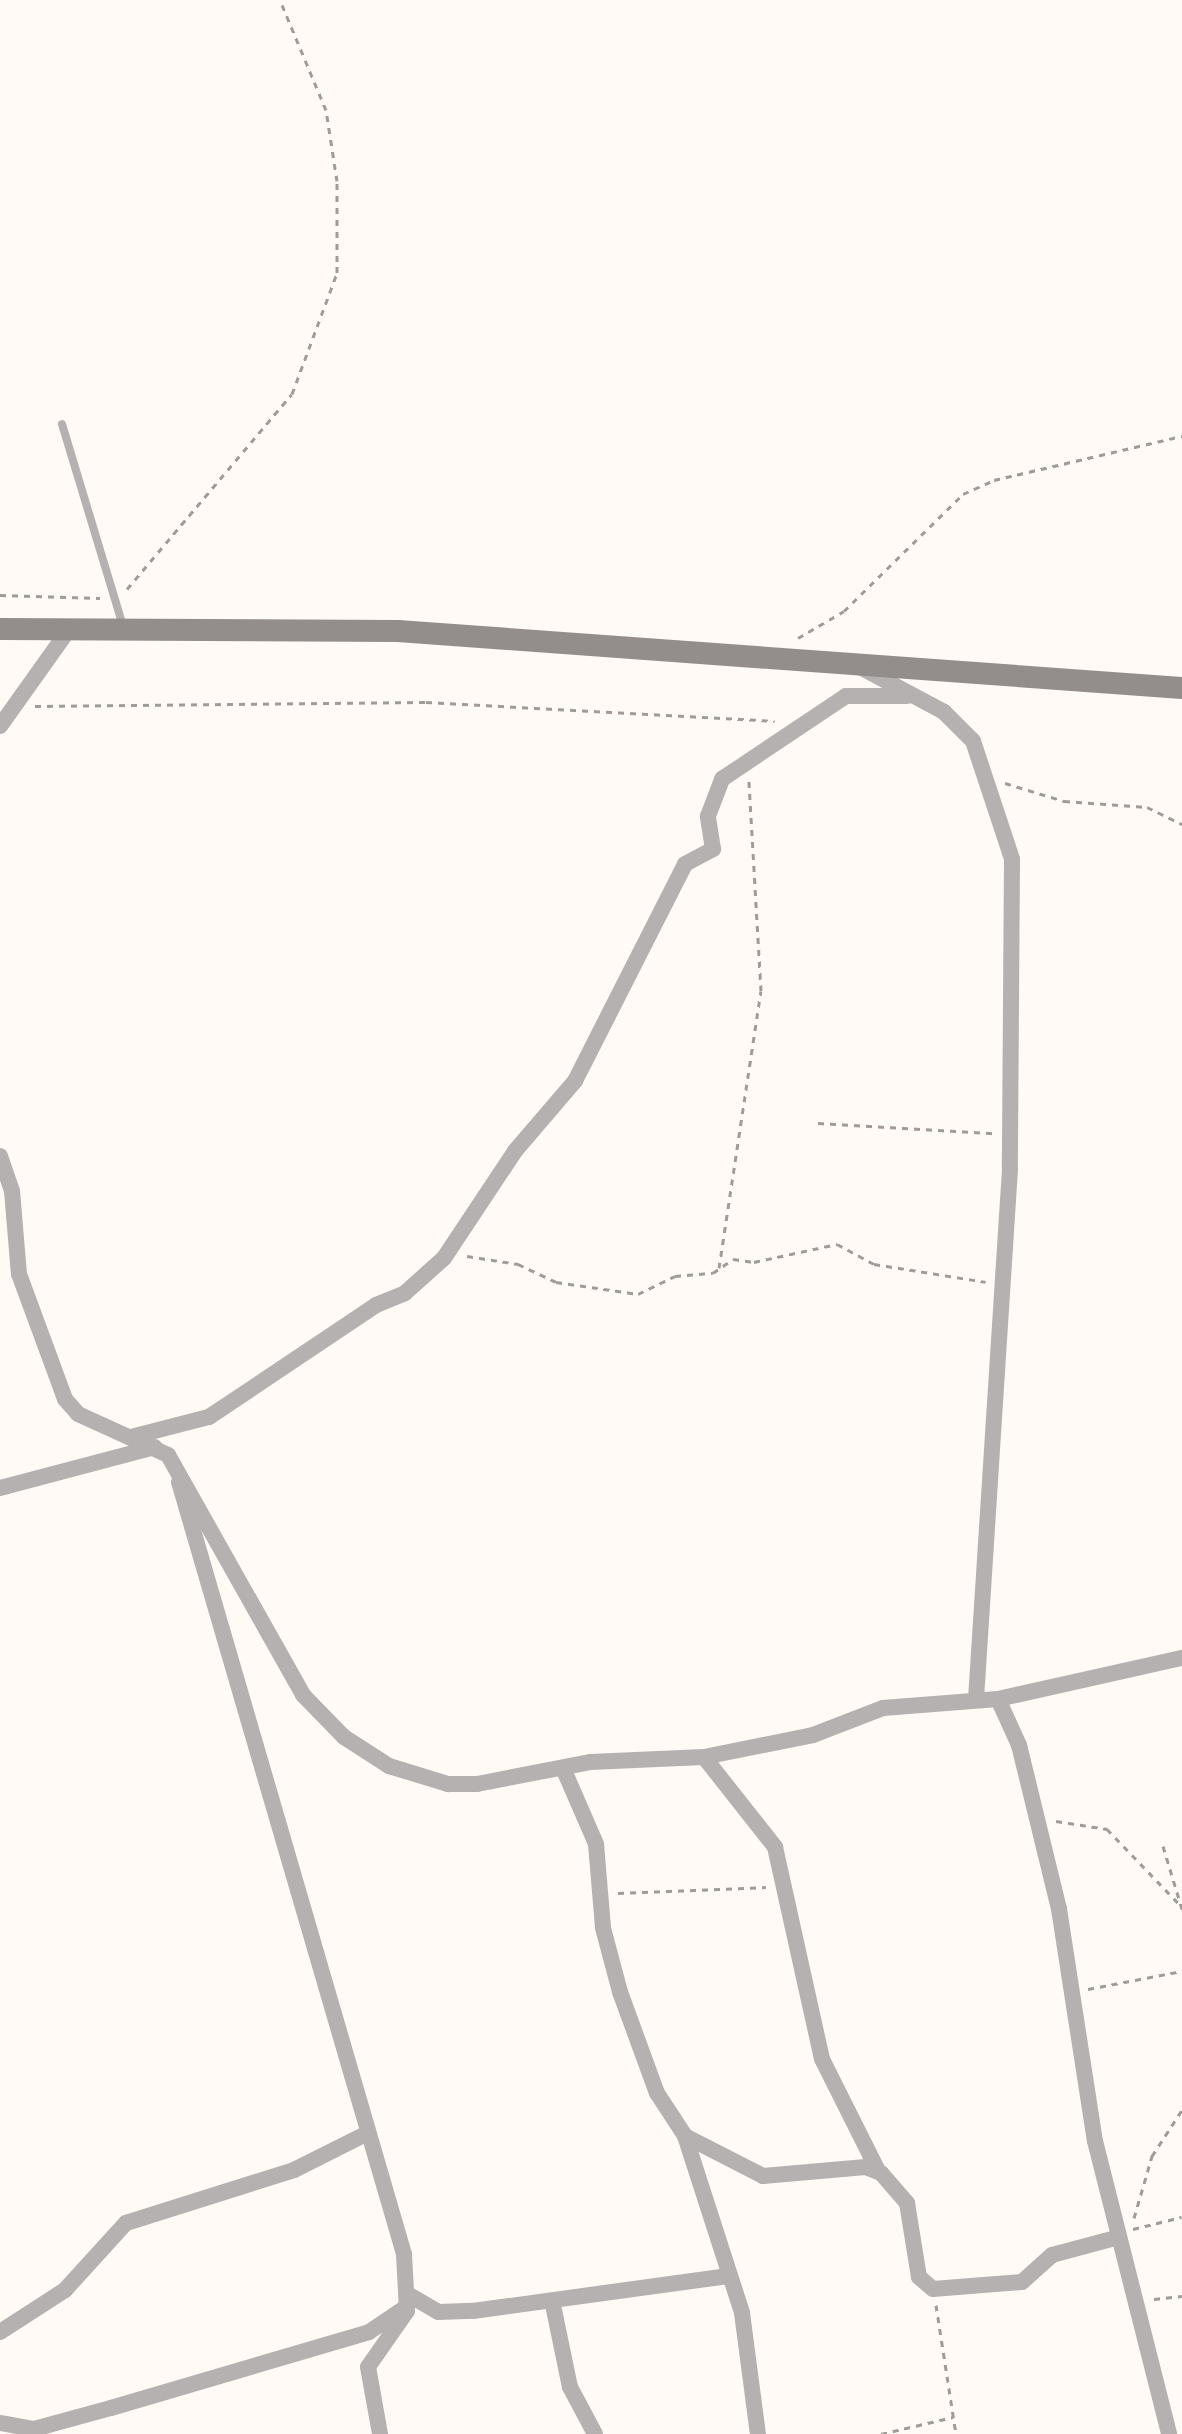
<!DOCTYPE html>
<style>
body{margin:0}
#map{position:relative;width:1182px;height:2434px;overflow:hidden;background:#fffaf5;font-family:"PT Sans",sans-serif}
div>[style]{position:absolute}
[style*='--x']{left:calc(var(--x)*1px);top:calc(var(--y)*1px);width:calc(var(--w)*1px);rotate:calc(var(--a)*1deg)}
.path>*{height:3px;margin-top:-1.5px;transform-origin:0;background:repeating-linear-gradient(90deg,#9f9b97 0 6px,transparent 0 12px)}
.lane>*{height:8px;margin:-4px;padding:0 4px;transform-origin:4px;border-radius:4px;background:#b5b1b0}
.street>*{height:16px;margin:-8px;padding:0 8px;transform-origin:8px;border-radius:8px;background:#b5b1b0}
.secondary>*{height:22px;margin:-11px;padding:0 11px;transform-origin:11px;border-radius:11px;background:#938d8c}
span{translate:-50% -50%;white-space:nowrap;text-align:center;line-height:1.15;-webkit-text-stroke:7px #fff;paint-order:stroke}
</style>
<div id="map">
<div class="path">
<i style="--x:127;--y:589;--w:255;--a:-49.8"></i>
<i style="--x:292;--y:394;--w:129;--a:-69.6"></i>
<i style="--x:337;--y:273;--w:92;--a:-90"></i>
<i style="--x:337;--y:181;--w:72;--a:-98.8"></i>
<i style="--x:326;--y:110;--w:119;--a:-112.7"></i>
<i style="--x:0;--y:595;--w:100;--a:1.7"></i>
<i style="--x:798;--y:638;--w:53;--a:-30.4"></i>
<i style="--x:844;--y:611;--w:167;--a:-44.5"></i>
<i style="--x:963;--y:494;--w:34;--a:-24"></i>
<i style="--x:994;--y:480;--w:193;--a:-13.2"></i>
<i style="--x:35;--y:706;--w:391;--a:-0.6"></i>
<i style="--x:426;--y:702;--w:349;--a:3.1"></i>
<i style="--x:1005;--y:783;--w:62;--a:17"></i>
<i style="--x:1064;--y:801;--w:83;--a:4.1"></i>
<i style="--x:1147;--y:807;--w:39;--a:26"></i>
<i style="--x:818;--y:1123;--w:176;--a:3.3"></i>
<i style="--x:467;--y:1256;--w:52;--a:8.9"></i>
<i style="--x:518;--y:1264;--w:42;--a:25.3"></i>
<i style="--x:556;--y:1282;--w:83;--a:8.3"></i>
<i style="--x:638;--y:1294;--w:41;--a:-25.9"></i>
<i style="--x:675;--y:1276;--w:38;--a:-5"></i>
<i style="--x:713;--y:1273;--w:24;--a:-35"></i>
<i style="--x:733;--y:1259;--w:21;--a:8"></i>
<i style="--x:754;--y:1262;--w:85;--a:-12.2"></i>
<i style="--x:837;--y:1244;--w:42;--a:28.4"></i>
<i style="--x:874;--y:1264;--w:113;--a:9.1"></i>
<i style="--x:719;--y:1268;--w:280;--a:-81.4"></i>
<i style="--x:761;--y:991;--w:211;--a:-93.3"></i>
<i style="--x:1056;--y:1821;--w:52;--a:8.9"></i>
<i style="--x:1107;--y:1829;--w:107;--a:46.1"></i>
<i style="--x:1163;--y:1846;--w:66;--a:73.2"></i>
<i style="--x:618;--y:1893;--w:148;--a:-2.3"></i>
<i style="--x:1088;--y:1989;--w:96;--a:-10.8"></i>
<i style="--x:1134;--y:2218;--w:65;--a:-73.8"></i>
<i style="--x:1152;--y:2156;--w:55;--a:-56.9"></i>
<i style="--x:1133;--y:2229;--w:50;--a:-13.8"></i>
<i style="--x:1154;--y:2299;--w:28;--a:-6"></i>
<i style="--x:936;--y:2305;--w:131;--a:81.2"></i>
<i style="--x:881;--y:2434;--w:74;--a:-13.3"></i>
</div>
<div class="lane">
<i style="--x:62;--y:424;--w:214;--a:73.2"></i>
</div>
<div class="street">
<i style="--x:858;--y:666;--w:98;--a:28.1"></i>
<i style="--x:944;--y:712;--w:41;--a:45"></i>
<i style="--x:973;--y:741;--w:124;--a:71.7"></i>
<i style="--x:1012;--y:859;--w:310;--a:90.4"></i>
<i style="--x:1010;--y:1169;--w:531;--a:93.67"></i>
<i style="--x:0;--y:726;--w:115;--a:-54.5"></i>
<i style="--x:0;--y:1156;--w:37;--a:71"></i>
<i style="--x:12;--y:1191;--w:83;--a:85.2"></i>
<i style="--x:19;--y:1274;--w:133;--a:69.8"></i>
<i style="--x:65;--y:1399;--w:20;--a:49"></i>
<i style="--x:78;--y:1414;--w:99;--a:24.5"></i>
<i style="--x:168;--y:1455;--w:275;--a:60.6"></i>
<i style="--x:303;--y:1695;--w:59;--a:45.7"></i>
<i style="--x:344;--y:1737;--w:54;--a:32.8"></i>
<i style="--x:389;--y:1766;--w:62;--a:17"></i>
<i style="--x:448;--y:1784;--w:29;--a:0"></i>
<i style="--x:477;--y:1784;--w:115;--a:-11"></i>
<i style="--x:590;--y:1762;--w:114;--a:-2.5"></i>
<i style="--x:704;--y:1757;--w:111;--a:-11.4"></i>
<i style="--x:813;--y:1735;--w:75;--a:-21.1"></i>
<i style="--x:883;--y:1708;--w:115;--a:-4.5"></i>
<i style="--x:998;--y:1699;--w:189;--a:-12.6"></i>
<i style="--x:131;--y:1437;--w:81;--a:-14.4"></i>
<i style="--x:209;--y:1417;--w:201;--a:-33.8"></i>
<i style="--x:376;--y:1305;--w:31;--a:-22"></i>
<i style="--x:405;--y:1293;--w:52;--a:-41.9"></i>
<i style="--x:444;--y:1258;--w:128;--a:-56.4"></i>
<i style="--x:515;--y:1151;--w:92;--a:-49.4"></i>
<i style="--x:575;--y:1081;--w:243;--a:-63.1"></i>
<i style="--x:685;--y:864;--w:32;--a:-28"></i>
<i style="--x:713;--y:849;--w:33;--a:-99"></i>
<i style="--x:708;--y:816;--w:40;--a:-69"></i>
<i style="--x:722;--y:779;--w:149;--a:-33.8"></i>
<i style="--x:846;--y:696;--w:61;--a:0"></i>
<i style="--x:179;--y:1482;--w:804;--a:73.75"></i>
<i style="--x:404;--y:2254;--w:57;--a:87"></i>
<i style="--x:407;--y:2311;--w:68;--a:124.9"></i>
<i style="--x:368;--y:2367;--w:68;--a:79.8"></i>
<i style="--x:0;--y:1488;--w:160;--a:-14.8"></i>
<i style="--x:998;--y:1699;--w:51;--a:65.5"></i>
<i style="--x:1019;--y:1745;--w:169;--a:76.3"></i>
<i style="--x:1059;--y:1909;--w:235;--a:81.2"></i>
<i style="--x:1095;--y:2141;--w:302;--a:75.8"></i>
<i style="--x:704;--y:1757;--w:115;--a:51.7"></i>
<i style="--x:775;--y:1847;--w:217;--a:77.5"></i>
<i style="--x:822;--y:2059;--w:125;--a:63.4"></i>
<i style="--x:563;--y:1768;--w:83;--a:66.5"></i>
<i style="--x:596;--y:1844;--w:84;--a:85.2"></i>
<i style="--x:603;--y:1928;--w:66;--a:75.1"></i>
<i style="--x:620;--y:1992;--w:108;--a:69.9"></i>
<i style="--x:657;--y:2093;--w:51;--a:56.9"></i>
<i style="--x:685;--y:2136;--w:88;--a:27.1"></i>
<i style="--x:763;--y:2176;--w:103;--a:-5"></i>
<i style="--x:866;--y:2167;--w:16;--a:22"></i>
<i style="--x:881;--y:2173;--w:40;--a:49"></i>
<i style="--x:907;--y:2203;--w:75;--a:80.8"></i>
<i style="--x:919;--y:2277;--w:18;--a:41"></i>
<i style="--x:933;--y:2289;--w:89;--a:-4.5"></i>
<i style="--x:1022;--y:2282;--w:40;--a:-42"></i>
<i style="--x:1052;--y:2255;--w:69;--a:-15"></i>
<i style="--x:685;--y:2136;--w:186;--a:72.1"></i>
<i style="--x:742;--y:2313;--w:122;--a:82.5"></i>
<i style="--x:409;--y:2295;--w:34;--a:30"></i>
<i style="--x:438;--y:2312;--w:35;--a:-2"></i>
<i style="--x:473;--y:2311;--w:256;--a:-7.8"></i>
<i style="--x:553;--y:2305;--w:84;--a:78.3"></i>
<i style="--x:570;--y:2387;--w:53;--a:62"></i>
<i style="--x:0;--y:2332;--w:77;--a:-32.9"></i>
<i style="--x:65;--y:2290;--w:91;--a:-47.7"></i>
<i style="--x:126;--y:2223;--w:176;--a:-17.5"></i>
<i style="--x:294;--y:2170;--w:80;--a:-26.6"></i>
<i style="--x:0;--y:2423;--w:35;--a:10"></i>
<i style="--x:34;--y:2429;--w:80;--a:-15.3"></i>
<i style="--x:111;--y:2408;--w:269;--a:-16.4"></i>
<i style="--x:369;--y:2332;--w:41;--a:-34.1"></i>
</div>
<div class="secondary">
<i style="--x:0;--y:629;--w:398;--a:0.3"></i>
<i style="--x:398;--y:631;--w:786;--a:4.16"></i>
</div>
</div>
